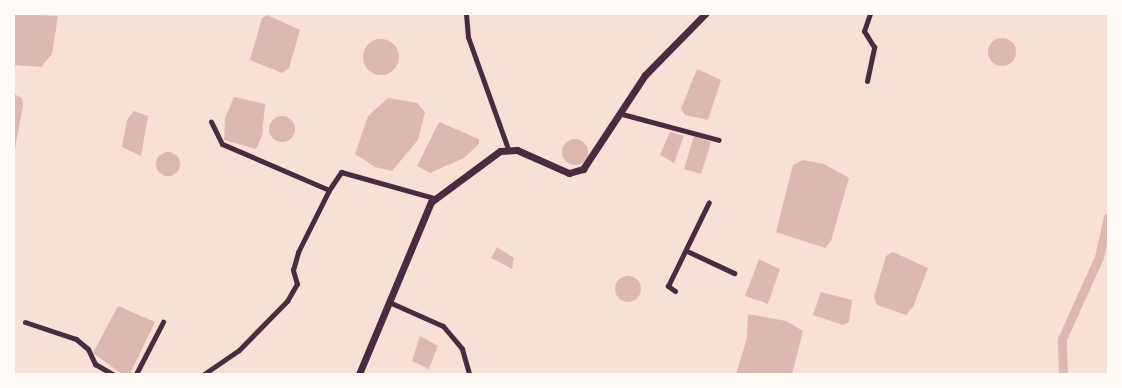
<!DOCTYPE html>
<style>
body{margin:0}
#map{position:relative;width:1122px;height:388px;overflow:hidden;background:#f7e1d7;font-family:Raleway,sans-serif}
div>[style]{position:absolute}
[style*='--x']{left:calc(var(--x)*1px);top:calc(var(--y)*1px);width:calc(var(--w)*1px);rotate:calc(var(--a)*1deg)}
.water>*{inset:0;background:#dcb8b0}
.round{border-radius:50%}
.canal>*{height:9px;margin:-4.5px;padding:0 4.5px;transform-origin:4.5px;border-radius:4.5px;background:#dcb8b0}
.minor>*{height:5px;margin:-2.5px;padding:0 2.5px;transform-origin:2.5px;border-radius:2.5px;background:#4a2c40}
.tertiary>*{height:7px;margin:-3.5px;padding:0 3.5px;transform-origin:3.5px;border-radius:3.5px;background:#4a2c40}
span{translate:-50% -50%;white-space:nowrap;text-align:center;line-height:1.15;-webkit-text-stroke:4px #fffaf5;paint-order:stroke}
.frame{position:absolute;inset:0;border:15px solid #fffaf5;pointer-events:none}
</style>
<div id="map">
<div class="water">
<i style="clip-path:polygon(14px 14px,58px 16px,52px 54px,41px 67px,14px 65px)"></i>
<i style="clip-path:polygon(267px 15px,300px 30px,289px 68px,282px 73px,250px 60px,262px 18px)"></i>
<i class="round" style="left:988px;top:38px;width:28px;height:28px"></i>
<i class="round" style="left:363px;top:39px;width:36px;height:36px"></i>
<i style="clip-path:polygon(697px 69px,721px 80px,708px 120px,685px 115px,681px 109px)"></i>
<i style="clip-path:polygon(14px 94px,22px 98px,23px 105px,14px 154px)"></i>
<i style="clip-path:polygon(234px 97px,265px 104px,262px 136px,256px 149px,224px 140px,225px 118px)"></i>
<i style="clip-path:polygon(388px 98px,417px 103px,425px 112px,418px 140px,392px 171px,375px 167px,355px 154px,368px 116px)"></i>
<i style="clip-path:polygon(134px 111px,148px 116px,141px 156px,122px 147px,127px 120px)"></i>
<i class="round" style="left:269px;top:116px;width:26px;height:26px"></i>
<i style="clip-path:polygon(439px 122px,479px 139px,479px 144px,464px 158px,430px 173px,417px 166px)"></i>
<i style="clip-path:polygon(670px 132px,684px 136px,674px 163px,660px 155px)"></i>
<i style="clip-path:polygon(694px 136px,711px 142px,701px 174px,684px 169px)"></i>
<i class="round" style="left:562px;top:139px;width:26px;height:26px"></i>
<i class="round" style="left:156px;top:152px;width:24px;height:24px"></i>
<i style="clip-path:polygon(803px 160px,824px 164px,849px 178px,831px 241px,825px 248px,776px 232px,793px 165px)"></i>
<i style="clip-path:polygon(497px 247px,514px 258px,512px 269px,491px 258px)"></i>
<i style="clip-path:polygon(893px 252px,928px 268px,913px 307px,906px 315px,877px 305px,874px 297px,886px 256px)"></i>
<i style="clip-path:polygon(759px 259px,780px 269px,768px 304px,745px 296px)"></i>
<i class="round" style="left:615px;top:276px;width:26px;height:26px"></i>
<i style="clip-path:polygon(821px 292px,852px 300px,849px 322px,843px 325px,813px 315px)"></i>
<i style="clip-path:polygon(118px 306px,155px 322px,130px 374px,122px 374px,93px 353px)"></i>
<i style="clip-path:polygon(748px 314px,786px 321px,803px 331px,792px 374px,736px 374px,747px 338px)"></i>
<i style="clip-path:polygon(420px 336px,438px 346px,429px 369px,412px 361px)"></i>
</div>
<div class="canal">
<i style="--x:1063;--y:374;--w:35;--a:-92"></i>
<i style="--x:1062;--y:339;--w:90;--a:-65.7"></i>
<i style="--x:1099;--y:257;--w:41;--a:-77.3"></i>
</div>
<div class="minor">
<i style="--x:466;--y:14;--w:23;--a:85"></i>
<i style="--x:468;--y:37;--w:119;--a:70.3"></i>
<i style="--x:867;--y:81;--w:35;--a:-78"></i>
<i style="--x:874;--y:47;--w:19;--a:-122"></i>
<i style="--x:864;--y:31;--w:18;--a:-71"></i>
<i style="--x:622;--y:114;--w:100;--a:15"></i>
<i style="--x:329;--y:190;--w:22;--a:-56"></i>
<i style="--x:341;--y:172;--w:97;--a:15.6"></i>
<i style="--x:689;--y:252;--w:50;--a:25"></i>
<i style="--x:675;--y:291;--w:9;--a:-144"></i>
<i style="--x:668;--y:286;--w:93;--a:-64"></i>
<i style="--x:389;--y:302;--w:59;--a:24"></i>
<i style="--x:443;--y:326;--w:30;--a:50"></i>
<i style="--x:462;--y:349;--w:26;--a:74"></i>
<i style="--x:25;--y:322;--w:54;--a:18.4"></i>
<i style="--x:76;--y:339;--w:16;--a:40"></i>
<i style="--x:88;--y:349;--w:17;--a:65"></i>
<i style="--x:95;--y:364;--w:20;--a:30"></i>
<i style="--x:136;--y:374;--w:59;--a:-62.6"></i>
<i style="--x:204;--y:374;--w:42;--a:-34.4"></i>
<i style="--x:239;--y:350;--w:69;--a:-45.6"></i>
<i style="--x:287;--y:301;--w:20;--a:-60"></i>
<i style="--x:297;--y:284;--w:15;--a:-106"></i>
<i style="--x:293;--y:270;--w:19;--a:-74"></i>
<i style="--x:298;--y:252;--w:69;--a:-63.4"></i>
<i style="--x:329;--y:190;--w:116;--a:-156.7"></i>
<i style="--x:222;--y:144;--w:25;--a:-116"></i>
</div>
<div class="tertiary">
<i style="--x:359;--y:374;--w:186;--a:-67.3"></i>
<i style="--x:431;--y:202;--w:86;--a:-36.5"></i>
<i style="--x:500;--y:151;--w:17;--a:-3"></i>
<i style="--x:517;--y:150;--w:57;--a:23.9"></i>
<i style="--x:569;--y:173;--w:15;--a:-16"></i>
<i style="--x:583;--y:169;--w:113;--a:-56.6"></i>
<i style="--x:645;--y:75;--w:86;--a:-45.5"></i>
</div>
<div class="frame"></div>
</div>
